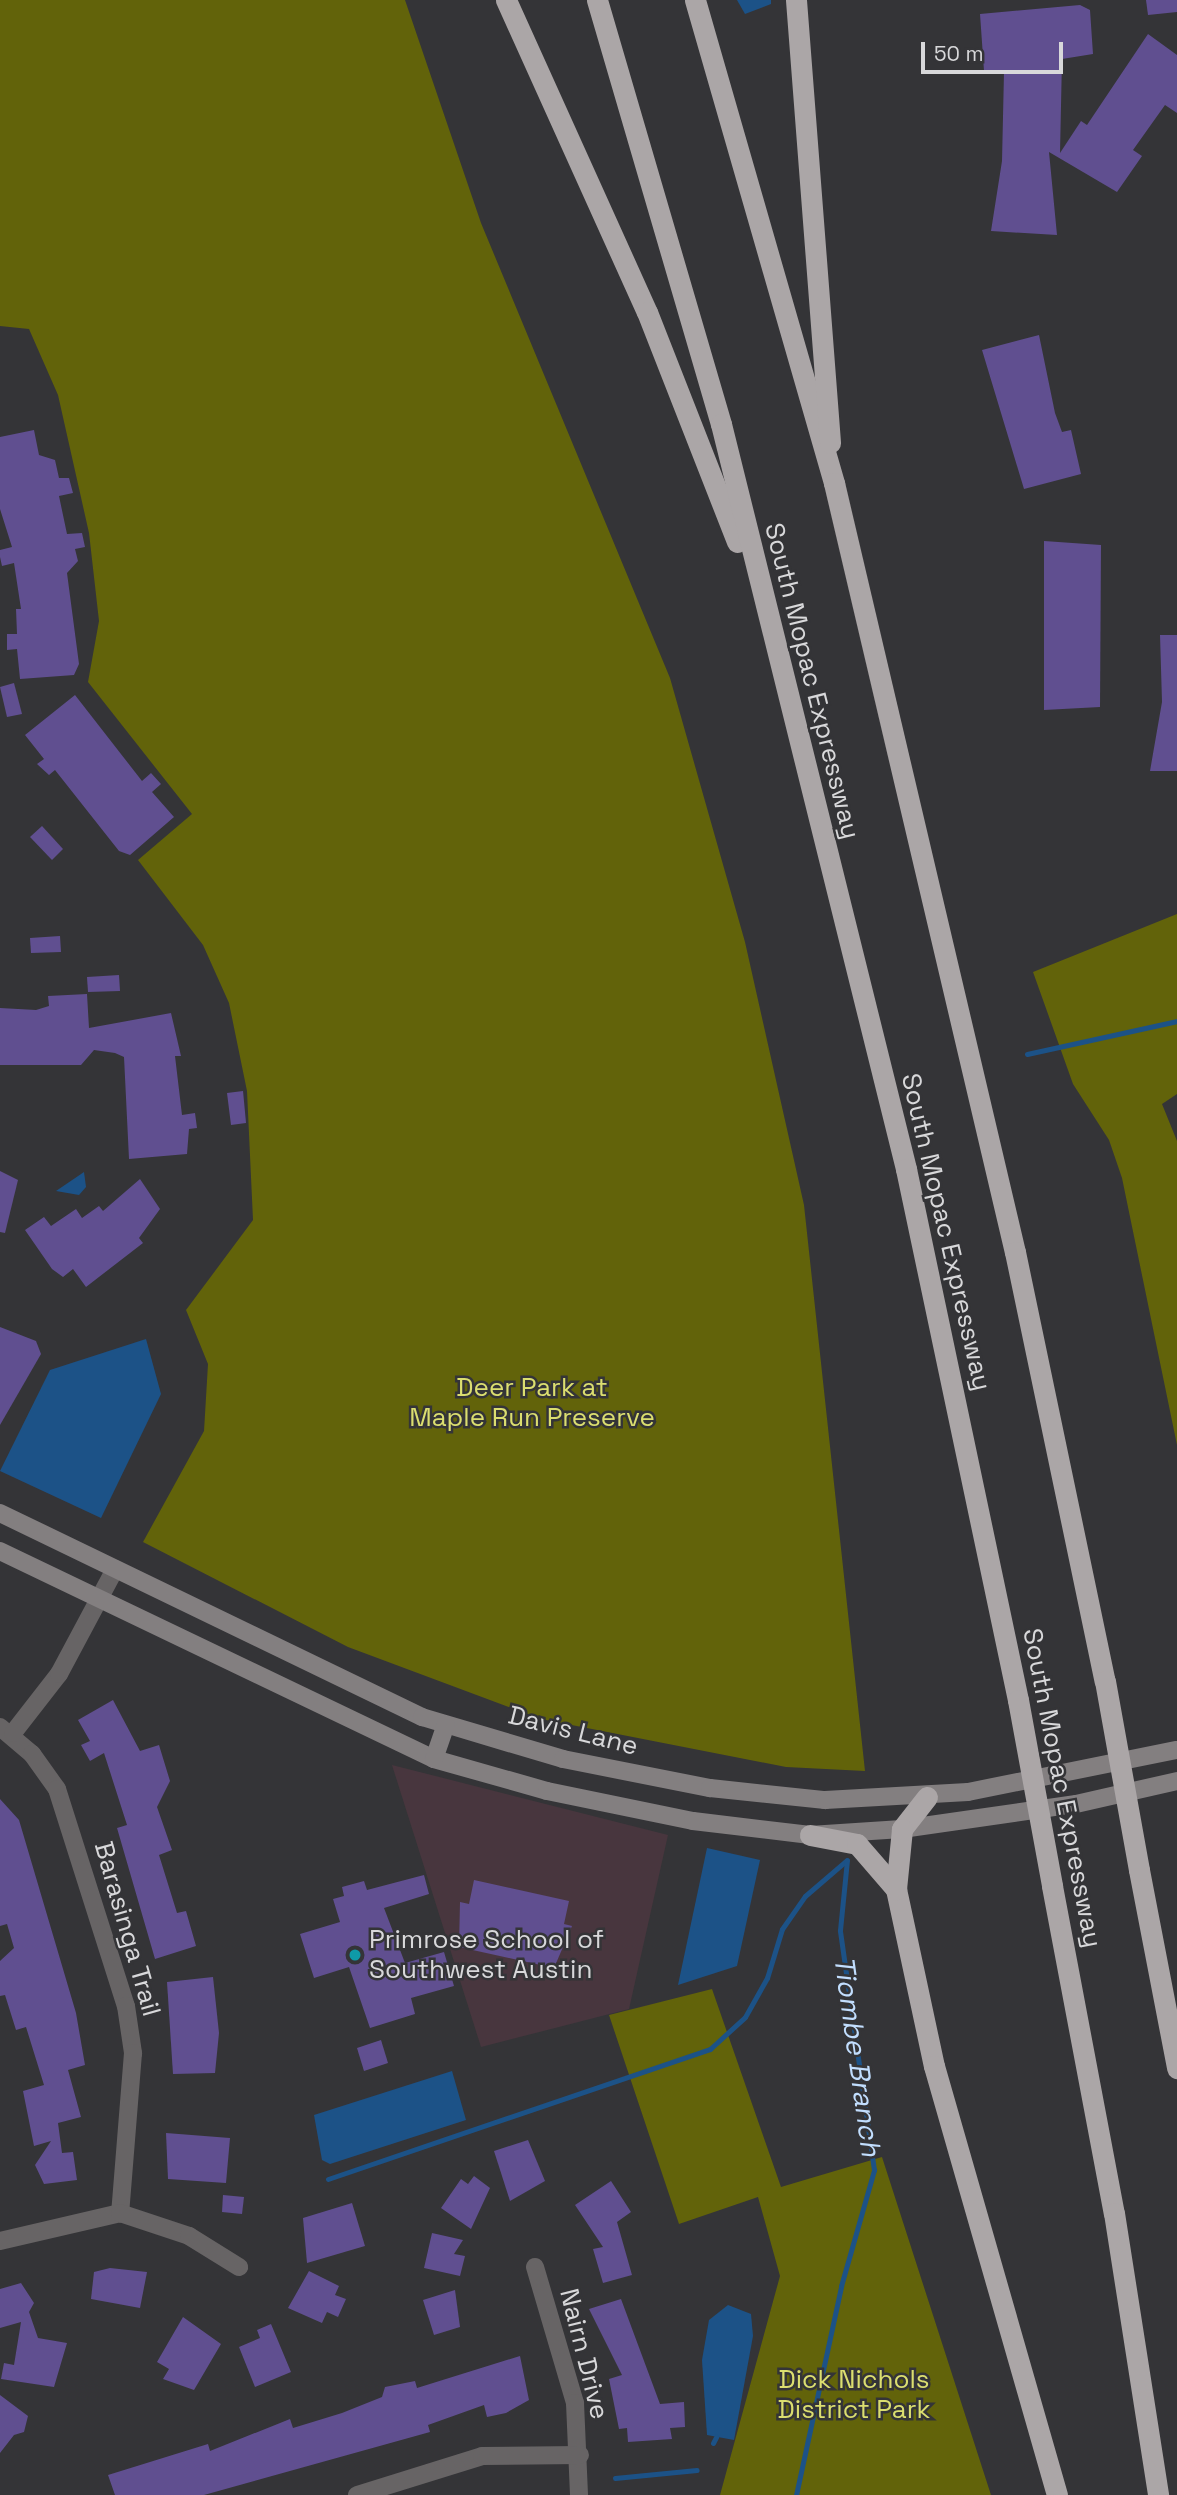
<!DOCTYPE html>
<style>
body{margin:0}
#map{position:relative;width:1177px;height:2495px;overflow:hidden;background:#343437;font-family:"Space Grotesk",sans-serif}
div>[style]{position:absolute}
[style*='--x']{left:calc(var(--x)*1px);top:calc(var(--y)*1px);width:calc(var(--w)*1px);rotate:calc(var(--a)*1deg)}
.commercial>*{inset:0;background:#48363e}
.green>*{inset:0;background:#62630a}
.water>*{inset:0;background:#1c5287}
.stream>*{height:5px;margin:-2.5px;padding:0 2.5px;transform-origin:2.5px;border-radius:2.5px;background:#1c5287}
.building>*{inset:0;background:#604f90}
.street>*{height:18px;margin:-9px;padding:0 9px;transform-origin:9px;border-radius:9px;background:#676465}
.secondary>*{height:18px;margin:-9px;padding:0 9px;transform-origin:9px;border-radius:9px;background:#837f80}
.highway>*{height:21px;margin:-10.5px;padding:0 10.5px;transform-origin:10.5px;border-radius:10.5px;background:#aba6a7}
.highway-bridge>*{height:21px;margin:-10.5px;padding:0 10.5px;transform-origin:10.5px;border-radius:10.5px;background:#aba6a7}
.dots>*{width:19px;height:19px;translate:-50% -50%;box-sizing:border-box;border:4px solid #343437;border-radius:50%}
span{translate:-50% -50%;white-space:nowrap;text-align:center;line-height:1.15;-webkit-text-stroke:5px #343437;paint-order:stroke}
.street-label{font-size:26px;color:#d8d8da}
.park-label{font-size:26px;color:#dbde6f}
.poi-label{font-size:26px;color:#d8d8da}
.left{translate:0 -50%;text-align:left}
.water-label{font-size:28px;color:#c2defe;font-style:italic}
.scale{position:absolute;left:921px;top:42px;width:142px;height:32px;box-sizing:border-box;border:4px solid #d8d8da;border-top:0;padding-left:9px;font-size:21px;line-height:24px;white-space:nowrap;color:#d8d8da;-webkit-text-stroke:5px #343437;paint-order:stroke}
</style>
<div id="map">
<div class="commercial">
<i style="clip-path:polygon(392px 1765px,668px 1835px,629px 2009px,481px 2047px)"></i>
</div>
<div class="green">
<i style="clip-path:polygon(0 0,405px 0,481px 223px,670px 678px,745px 942px,804px 1205px,865px 1771px,786px 1767px,541px 1719px,348px 1647px,143px 1542px,204px 1431px,208px 1364px,186px 1310px,253px 1220px,247px 1091px,229px 1003px,203px 945px,138px 860px,192px 814px,88px 682px,99px 621px,89px 533px,58px 395px,29px 329px,0 326px)"></i>
<i style="clip-path:polygon(1177px 914px,1177px 1094px,1162px 1104px,1177px 1141px,1177px 1445px,1122px 1178px,1109px 1140px,1073px 1084px,1033px 972px)"></i>
<i style="clip-path:polygon(712px 1989px,781px 2187px,882px 2157px,991px 2495px,720px 2495px,780px 2276px,758px 2197px,679px 2224px,609px 2015px)"></i>
</div>
<div class="water">
<i style="clip-path:polygon(737px 0,771px 0,771px 4px,745px 14px)"></i>
<i style="clip-path:polygon(84px 1172px,86px 1187px,79px 1195px,56px 1191px)"></i>
<i style="clip-path:polygon(146px 1339px,161px 1394px,101px 1518px,0 1471px,50px 1370px)"></i>
<i style="clip-path:polygon(707px 1848px,760px 1860px,737px 1966px,678px 1985px)"></i>
<i style="clip-path:polygon(452px 2071px,466px 2120px,330px 2164px,322px 2160px,314px 2115px)"></i>
<i style="clip-path:polygon(728px 2305px,751px 2314px,753px 2336px,734px 2440px,707px 2435px,702px 2360px,709px 2320px)"></i>
</div>
<div class="stream">
<i style="--x:1027;--y:1054;--w:154;--a:-12.4"></i>
<i style="--x:328;--y:2179;--w:404;--a:-18.8"></i>
<i style="--x:710;--y:2049;--w:47;--a:-42.4"></i>
<i style="--x:745;--y:2017;--w:45;--a:-60.6"></i>
<i style="--x:767;--y:1978;--w:51;--a:-73"></i>
<i style="--x:782;--y:1929;--w:40;--a:-55.1"></i>
<i style="--x:805;--y:1896;--w:55;--a:-40.6"></i>
<i style="--x:713;--y:2443;--w:7;--a:-63"></i>
<i style="--x:615;--y:2478;--w:82;--a:-5.6"></i>
<i style="--x:796;--y:2495;--w:214;--a:-77.8"></i>
<i style="--x:841;--y:2286;--w:121;--a:-74.1"></i>
<i style="--x:874;--y:2170;--w:242;--a:-98.1"></i>
<i style="--x:840;--y:1930;--w:70;--a:-84.3"></i>
</div>
<div class="building">
<i style="clip-path:polygon(1146px 0,1177px 0,1177px 12px,1148px 15px)"></i>
<i style="clip-path:polygon(1080px 5px,1090px 10px,1093px 54px,1062px 59px,1060px 153px,1081px 121px,1087px 125px,1148px 34px,1177px 55px,1177px 113px,1165px 105px,1133px 150px,1142px 156px,1117px 192px,1049px 152px,1057px 235px,991px 231px,1002px 161px,1004px 72px,984px 71px,980px 14px)"></i>
<i style="clip-path:polygon(1039px 335px,1055px 413px,1062px 432px,1071px 430px,1081px 474px,1024px 489px,982px 350px)"></i>
<i style="clip-path:polygon(34px 430px,39px 455px,55px 460px,59px 478px,69px 478px,73px 493px,59px 496px,67px 534px,82px 533px,85px 547px,75px 549px,78px 561px,67px 573px,79px 664px,74px 675px,20px 679px,17px 649px,7px 650px,7px 634px,17px 634px,16px 609px,21px 609px,14px 563px,2px 566px,0 557px,0 550px,12px 547px,0 509px,0 437px)"></i>
<i style="clip-path:polygon(1044px 541px,1101px 545px,1100px 707px,1044px 710px)"></i>
<i style="clip-path:polygon(1160px 635px,1177px 635px,1177px 771px,1150px 771px,1162px 702px)"></i>
<i style="clip-path:polygon(14px 683px,22px 714px,7px 717px,0 687px)"></i>
<i style="clip-path:polygon(75px 695px,142px 781px,151px 773px,161px 784px,152px 792px,174px 817px,130px 855px,119px 851px,55px 770px,49px 775px,37px 764px,44px 759px,25px 735px)"></i>
<i style="clip-path:polygon(42px 826px,63px 849px,52px 860px,30px 837px)"></i>
<i style="clip-path:polygon(60px 936px,61px 952px,31px 953px,30px 938px)"></i>
<i style="clip-path:polygon(119px 975px,120px 991px,88px 992px,87px 977px)"></i>
<i style="clip-path:polygon(87px 994px,89px 1028px,171px 1013px,181px 1056px,175px 1056px,182px 1115px,195px 1113px,197px 1128px,189px 1129px,187px 1154px,129px 1159px,124px 1057px,115px 1053px,94px 1050px,81px 1065px,0 1065px,0 1008px,36px 1010px,49px 1006px,48px 996px)"></i>
<i style="clip-path:polygon(243px 1091px,246px 1123px,231px 1125px,227px 1093px)"></i>
<i style="clip-path:polygon(0 1171px,18px 1180px,5px 1233px,0 1232px)"></i>
<i style="clip-path:polygon(140px 1179px,160px 1209px,139px 1238px,143px 1243px,86px 1287px,73px 1269px,63px 1277px,52px 1269px,25px 1230px,44px 1217px,51px 1226px,76px 1209px,82px 1218px,99px 1206px,103px 1211px)"></i>
<i style="clip-path:polygon(0 1327px,36px 1341px,41px 1354px,0 1425px)"></i>
<i style="clip-path:polygon(113px 1700px,140px 1751px,159px 1745px,170px 1781px,157px 1807px,172px 1850px,159px 1855px,177px 1913px,186px 1911px,196px 1946px,155px 1959px,117px 1828px,127px 1825px,104px 1753px,90px 1761px,81px 1745px,90px 1741px,78px 1720px)"></i>
<i style="clip-path:polygon(0 1799px,19px 1820px,76px 2013px,85px 2065px,68px 2070px,81px 2117px,58px 2123px,62px 2153px,73px 2152px,77px 2180px,44px 2184px,35px 2165px,51px 2141px,34px 2146px,23px 2091px,44px 2085px,26px 2027px,16px 2030px,5px 1995px,0 1996px,0 1961px,14px 1948px,7px 1924px,0 1926px)"></i>
<i style="clip-path:polygon(424px 1875px,429px 1894px,384px 1908px,405px 1963px,444px 1952px,454px 1986px,411px 1998px,415px 2014px,370px 2028px,349px 1967px,314px 1978px,300px 1934px,340px 1922px,333px 1899px,344px 1896px,342px 1887px,364px 1881px,367px 1890px)"></i>
<i style="clip-path:polygon(474px 1880px,569px 1901px,564px 1924px,572px 1926px,554px 1968px,459px 1947px,460px 1902px,469px 1904px)"></i>
<i style="clip-path:polygon(213px 1977px,219px 2033px,215px 2073px,173px 2074px,167px 1982px)"></i>
<i style="clip-path:polygon(381px 2040px,388px 2063px,364px 2071px,357px 2048px)"></i>
<i style="clip-path:polygon(166px 2133px,230px 2138px,226px 2183px,168px 2179px)"></i>
<i style="clip-path:polygon(528px 2140px,545px 2181px,510px 2201px,494px 2151px)"></i>
<i style="clip-path:polygon(474px 2176px,490px 2188px,471px 2229px,441px 2208px,461px 2179px,468px 2184px)"></i>
<i style="clip-path:polygon(611px 2181px,631px 2212px,617px 2222px,632px 2275px,603px 2283px,593px 2249px,603px 2247px,575px 2205px)"></i>
<i style="clip-path:polygon(223px 2195px,244px 2197px,242px 2214px,222px 2212px)"></i>
<i style="clip-path:polygon(352px 2203px,365px 2246px,307px 2263px,303px 2218px)"></i>
<i style="clip-path:polygon(432px 2233px,463px 2240px,454px 2254px,465px 2256px,460px 2276px,424px 2268px)"></i>
<i style="clip-path:polygon(110px 2268px,147px 2272px,140px 2308px,91px 2299px,94px 2272px)"></i>
<i style="clip-path:polygon(309px 2271px,339px 2286px,335px 2295px,346px 2299px,338px 2317px,327px 2312px,322px 2323px,288px 2308px)"></i>
<i style="clip-path:polygon(21px 2283px,34px 2303px,29px 2312px,38px 2338px,67px 2343px,54px 2387px,1px 2379px,4px 2363px,14px 2365px,21px 2322px,0 2328px,0 2289px)"></i>
<i style="clip-path:polygon(455px 2290px,460px 2327px,434px 2335px,423px 2300px)"></i>
<i style="clip-path:polygon(621px 2299px,660px 2404px,684px 2402px,685px 2427px,670px 2428px,672px 2439px,628px 2442px,627px 2428px,619px 2429px,609px 2379px,622px 2375px,589px 2309px)"></i>
<i style="clip-path:polygon(183px 2317px,221px 2344px,194px 2390px,163px 2379px,169px 2369px,157px 2362px)"></i>
<i style="clip-path:polygon(271px 2324px,291px 2372px,255px 2387px,239px 2347px,260px 2338px,257px 2330px)"></i>
<i style="clip-path:polygon(520px 2356px,529px 2400px,506px 2413px,487px 2417px,484px 2405px,428px 2425px,430px 2432px,204px 2495px,115px 2495px,108px 2475px,208px 2444px,210px 2451px,290px 2419px,293px 2428px,342px 2413px,382px 2397px,385px 2387px,415px 2381px,417px 2388px)"></i>
<i style="clip-path:polygon(0 2395px,28px 2416px,24px 2432px,14px 2435px,0 2453px)"></i>
</div>
<div class="street">
<i style="--x:0;--y:1727;--w:42;--a:40.2"></i>
<i style="--x:32;--y:1754;--w:43;--a:54.5"></i>
<i style="--x:57;--y:1789;--w:228;--a:72.4"></i>
<i style="--x:126;--y:2006;--w:48;--a:81.5"></i>
<i style="--x:133;--y:2053;--w:161;--a:94.6"></i>
<i style="--x:13;--y:1733;--w:75;--a:-52.1"></i>
<i style="--x:59;--y:1674;--w:119;--a:-61.9"></i>
<i style="--x:0;--y:2241;--w:123;--a:-13.1"></i>
<i style="--x:120;--y:2213;--w:73;--a:18.4"></i>
<i style="--x:189;--y:2236;--w:59;--a:31.8"></i>
<i style="--x:535;--y:2267;--w:142;--a:73.6"></i>
<i style="--x:575;--y:2403;--w:92;--a:87.5"></i>
<i style="--x:357;--y:2495;--w:131;--a:-17.3"></i>
<i style="--x:482;--y:2456;--w:98;--a:-0.6"></i>
</div>
<div class="secondary">
<i style="--x:0;--y:1513;--w:469;--a:25.8"></i>
<i style="--x:422;--y:1717;--w:147;--a:16.6"></i>
<i style="--x:563;--y:1759;--w:150;--a:11.2"></i>
<i style="--x:710;--y:1788;--w:116;--a:6"></i>
<i style="--x:825;--y:1800;--w:143;--a:-3.2"></i>
<i style="--x:968;--y:1792;--w:213;--a:-11.4"></i>
<i style="--x:0;--y:1551;--w:481;--a:25.6"></i>
<i style="--x:434;--y:1759;--w:117;--a:15.8"></i>
<i style="--x:547;--y:1791;--w:149;--a:11.6"></i>
<i style="--x:693;--y:1821;--w:118;--a:6.8"></i>
<i style="--x:810;--y:1835;--w:92;--a:-3.7"></i>
<i style="--x:902;--y:1829;--w:176;--a:-8.2"></i>
<i style="--x:1076;--y:1804;--w:104;--a:-12.8"></i>
<i style="--x:434;--y:1759;--w:36;--a:-71"></i>
</div>
<div class="highway">
<i style="--x:506;--y:0;--w:342;--a:65.7"></i>
<i style="--x:647;--y:312;--w:247;--a:68.6"></i>
<i style="--x:597;--y:0;--w:442;--a:73.7"></i>
<i style="--x:721;--y:424;--w:768;--a:76.05"></i>
<i style="--x:906;--y:1169;--w:543;--a:78.09"></i>
<i style="--x:695;--y:0;--w:503;--a:73.94"></i>
<i style="--x:834;--y:483;--w:790;--a:76.76"></i>
<i style="--x:1015;--y:1252;--w:438;--a:78.2"></i>
<i style="--x:796;--y:0;--w:444;--a:85.6"></i>
<i style="--x:927;--y:1797;--w:41;--a:128"></i>
<i style="--x:902;--y:1829;--w:60;--a:95.7"></i>
<i style="--x:896;--y:1889;--w:181;--a:77.9"></i>
<i style="--x:934;--y:2066;--w:446;--a:74"></i>
<i style="--x:810;--y:1835;--w:48;--a:10.8"></i>
<i style="--x:857;--y:1844;--w:60;--a:49.1"></i>
<i style="--x:1139;--y:1870;--w:202;--a:79.1"></i>
<i style="--x:1052;--y:1886;--w:333;--a:79.3"></i>
<i style="--x:1114;--y:2213;--w:285;--a:81.1"></i>
</div>
<div class="highway-bridge">
<i style="--x:1105;--y:1681;--w:192;--a:79.8"></i>
<i style="--x:1018;--y:1700;--w:189;--a:79.6"></i>
</div>
<div class="dots">
<i style="left:355px;top:1955px;background:#0f9aa8"></i>
</div>
<div class="street-label">
<span style="left:812px;top:681px;rotate:76deg">South Mopac Expressway</span>
<span style="left:946px;top:1232px;rotate:77deg">South Mopac Expressway</span>
<span style="left:573px;top:1731px;rotate:14deg">Davis Lane</span>
<span style="left:1062px;top:1788px;rotate:79deg">South Mopac Expressway</span>
<span style="left:127px;top:1929px;rotate:74deg">Barasinga Trail</span>
<span style="left:584px;top:2354px;rotate:76deg">Nairn Drive</span>
</div>
<div class="park-label">
<span style="left:532px;top:1403px">Deer Park at<br>Maple Run Preserve</span>
<span style="left:854px;top:2395px">Dick Nichols<br>District Park</span>
</div>
<div class="poi-label">
<span class="left" style="left:369px;top:1955px">Primrose School of<br>Southwest Austin</span>
</div>
<div class="water-label">
<span style="left:858px;top:2056px;rotate:82deg">Tiombe Branch</span>
</div>
<div class="scale">50 m</div>
</div>
